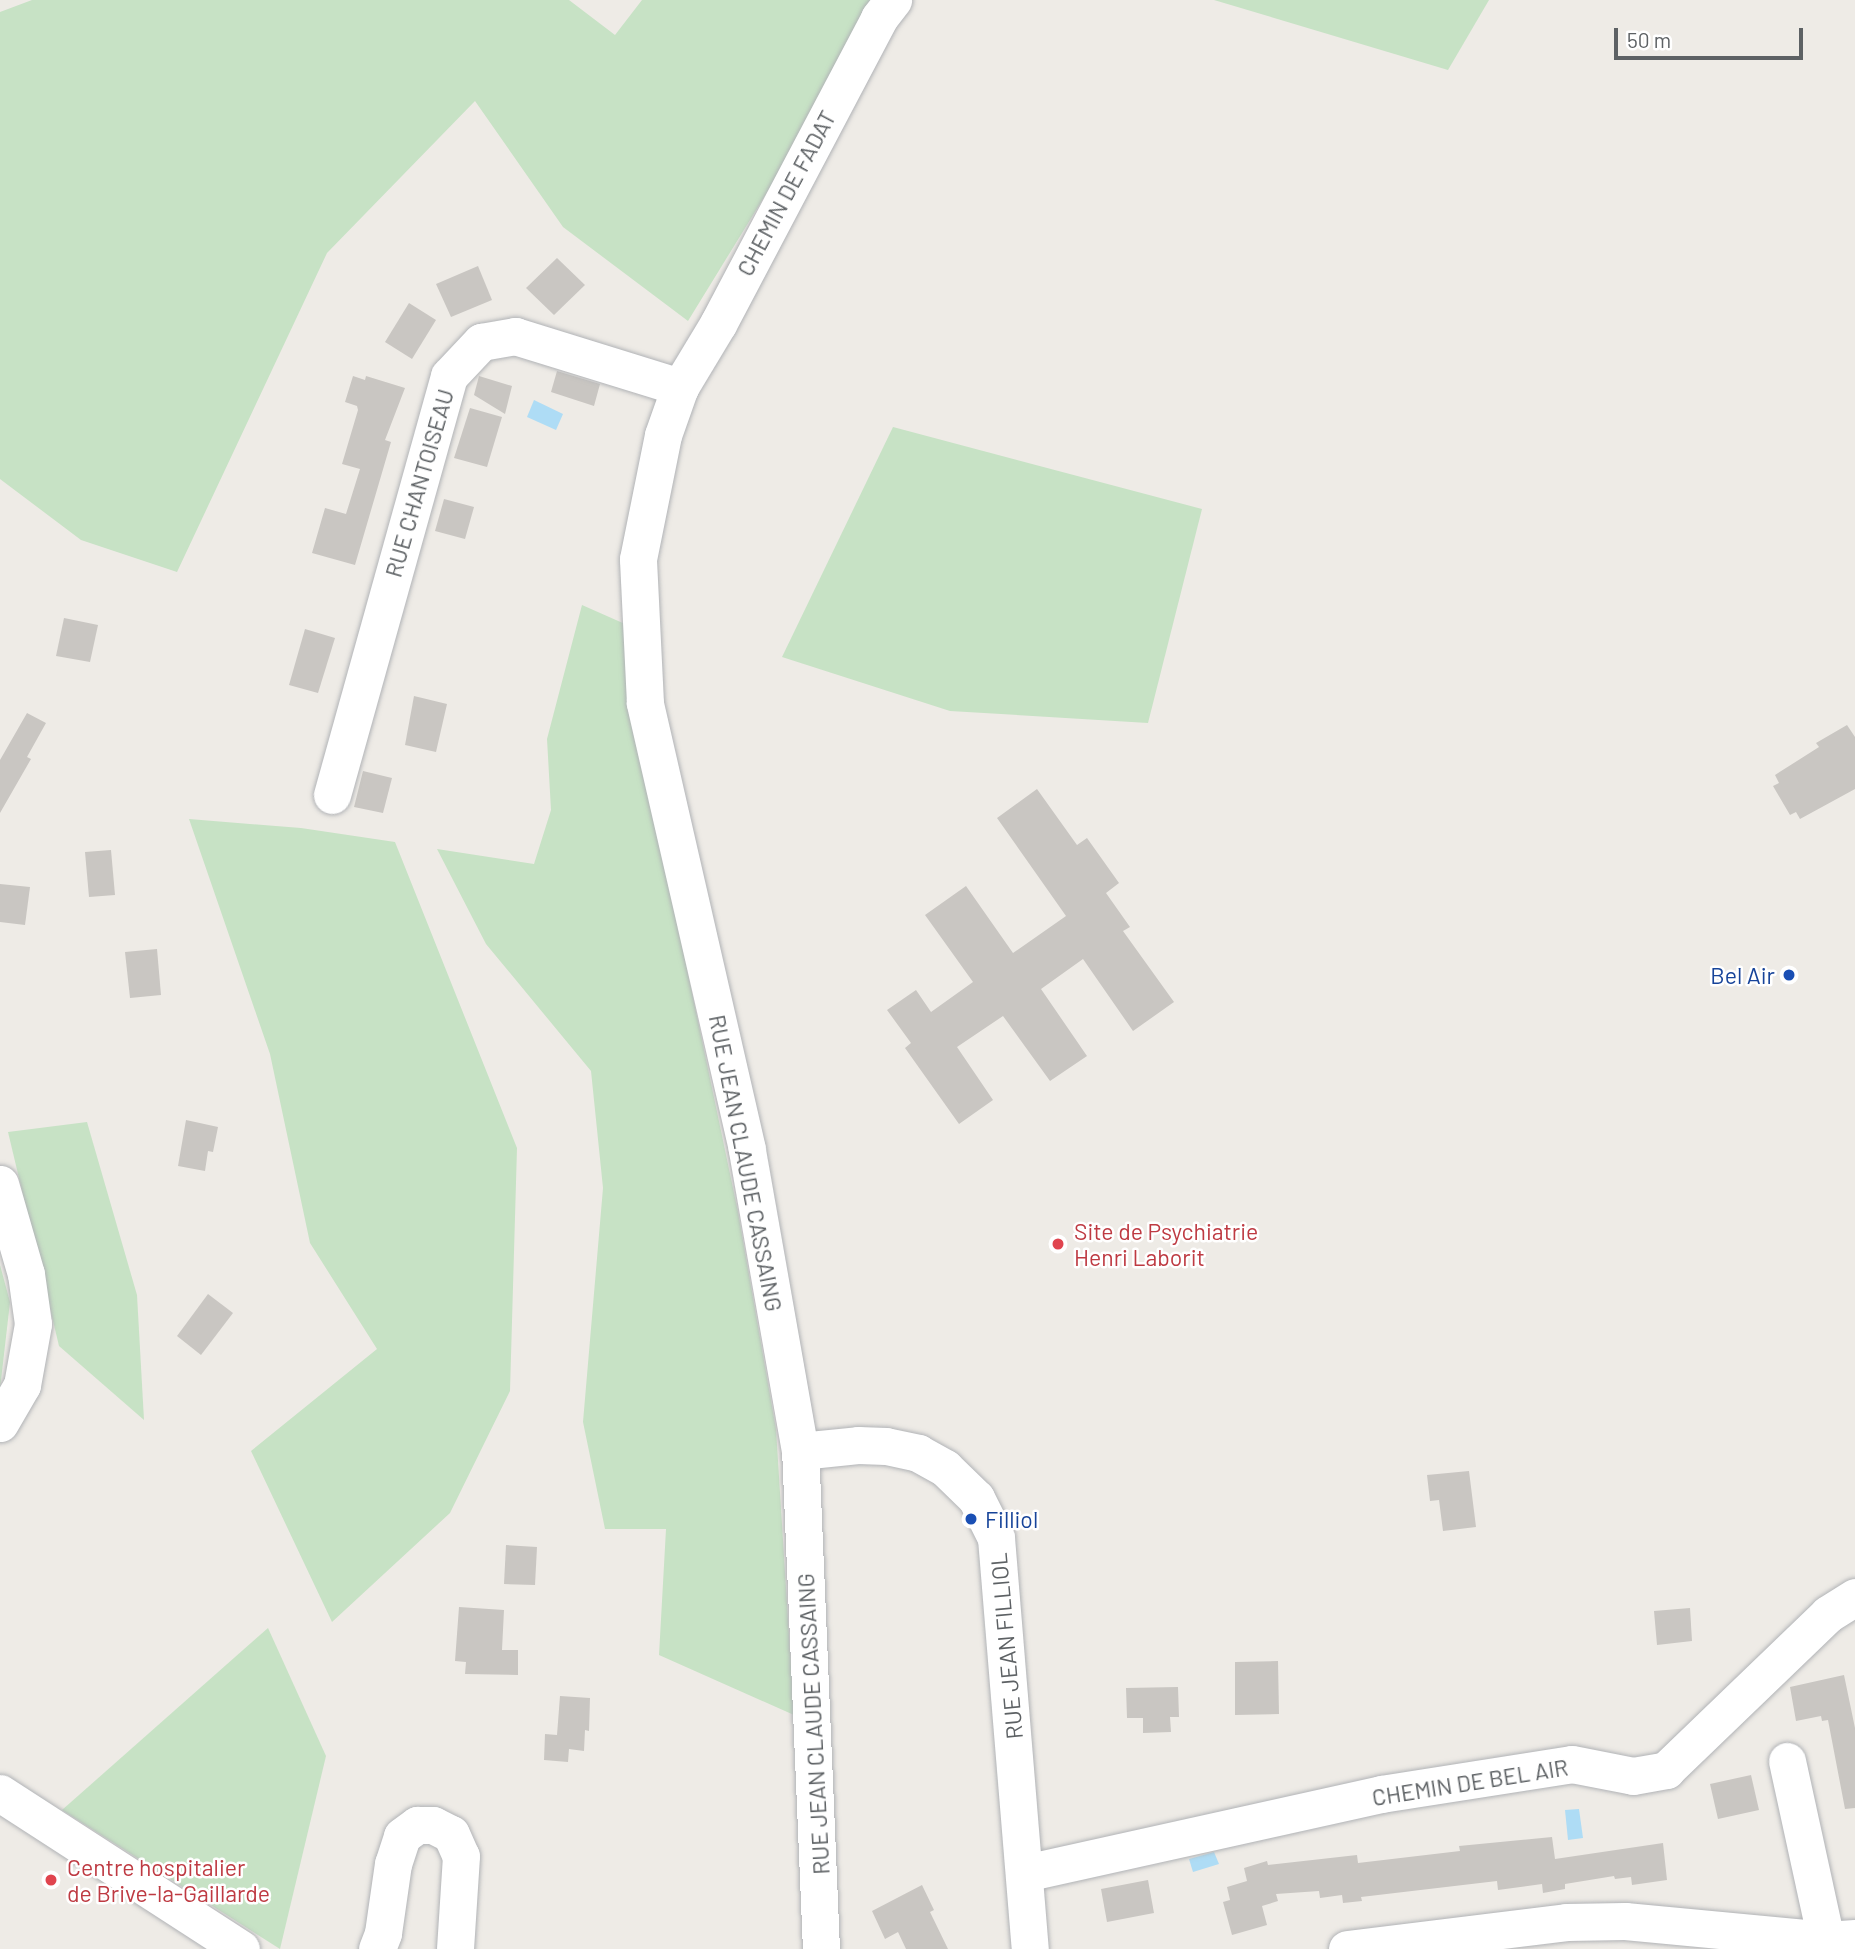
<!DOCTYPE html>
<style>
body{margin:0}
#map{position:relative;width:1855px;height:1949px;overflow:hidden;background:#eeebe6;font-family:Barlow,sans-serif}
div>[style]{position:absolute}
[style*='--x']{left:calc(var(--x)*1px);top:calc(var(--y)*1px);width:calc(var(--w)*1px);rotate:calc(var(--a)*1deg)}
.green>*{inset:0;background:#c7e2c5}
.water>*{inset:0;background:#aedcf5}
.building>*{inset:0;background:#c9c6c2}
.roads{filter:drop-shadow(0 0 2px #b1b3b6) drop-shadow(0 0 2px #b1b3b6)}
.minor>*{height:37px;margin:-18.5px;padding:0 18.5px;transform-origin:18.5px;border-radius:18.5px;background:#fff}
.dots>*{width:19px;height:19px;translate:-50% -50%;box-sizing:border-box;border:4px solid #fff;border-radius:50%}
span{translate:-50% -50%;white-space:nowrap;text-align:center;line-height:1.15;-webkit-text-stroke:5px #fff;paint-order:stroke}
.street-label{font-size:23px;color:#5d6164}
.transit-label{font-size:23px;color:#164399}
.right{translate:-100% -50%;text-align:right}
.left{translate:0 -50%;text-align:left}
.health-label{font-size:23px;color:#be3a42}
.scale{position:absolute;left:1614px;top:28px;width:189px;height:32px;box-sizing:border-box;border:4px solid #5d6164;border-top:0;padding-left:9px;font-size:21px;line-height:24px;white-space:nowrap;color:#5d6164;-webkit-text-stroke:5px #fff;paint-order:stroke}
</style>
<div id="map">
<div class="green">
<i style="clip-path:polygon(32px 0,569px 0,615px 35px,642px 0,885px 0,688px 321px,563px 227px,475px 101px,327px 253px,177px 572px,81px 540px,0 479px,0 12px)"></i>
<i style="clip-path:polygon(1214px 0,1489px 0,1448px 70px)"></i>
<i style="clip-path:polygon(893px 427px,1202px 509px,1148px 723px,950px 711px,782px 657px)"></i>
<i style="clip-path:polygon(582px 605px,625px 624px,629px 692px,738px 1212px,776px 1429px,794px 1715px,659px 1655px,666px 1529px,605px 1529px,583px 1422px,603px 1188px,591px 1071px,486px 944px,437px 849px,534px 864px,551px 810px,547px 739px)"></i>
<i style="clip-path:polygon(189px 819px,301px 828px,395px 842px,517px 1148px,510px 1391px,450px 1513px,332px 1622px,251px 1451px,377px 1349px,310px 1243px,270px 1054px)"></i>
<i style="clip-path:polygon(87px 1122px,137px 1295px,144px 1420px,59px 1346px,8px 1132px)"></i>
<i style="clip-path:polygon(0 1265px,10px 1302px,0 1389px)"></i>
<i style="clip-path:polygon(268px 1628px,326px 1756px,280px 1949px,62px 1810px)"></i>
</div>
<div class="water">
<i style="clip-path:polygon(534px 400px,563px 414px,556px 430px,527px 417px)"></i>
<i style="clip-path:polygon(1579px 1809px,1583px 1838px,1568px 1840px,1565px 1810px)"></i>
<i style="clip-path:polygon(1214px 1852px,1219px 1864px,1193px 1872px,1189px 1859px)"></i>
</div>
<div class="building">
<i style="clip-path:polygon(557px 258px,585px 285px,554px 315px,526px 288px)"></i>
<i style="clip-path:polygon(478px 266px,492px 300px,451px 317px,436px 284px)"></i>
<i style="clip-path:polygon(409px 303px,436px 320px,412px 359px,385px 342px)"></i>
<i style="clip-path:polygon(557px 371px,600px 384px,594px 406px,551px 392px)"></i>
<i style="clip-path:polygon(353px 376px,365px 380px,366px 376px,405px 388px,385px 440px,391px 442px,355px 565px,312px 553px,325px 508px,346px 514px,360px 469px,342px 464px,358px 410px,357px 406px,345px 402px)"></i>
<i style="clip-path:polygon(479px 376px,512px 386px,505px 414px,474px 395px)"></i>
<i style="clip-path:polygon(470px 408px,502px 417px,487px 467px,454px 458px)"></i>
<i style="clip-path:polygon(444px 499px,474px 507px,465px 539px,435px 531px)"></i>
<i style="clip-path:polygon(64px 618px,98px 625px,90px 662px,56px 656px)"></i>
<i style="clip-path:polygon(305px 629px,335px 638px,318px 693px,289px 685px)"></i>
<i style="clip-path:polygon(414px 696px,447px 704px,436px 752px,405px 745px)"></i>
<i style="clip-path:polygon(27px 713px,46px 723px,27px 757px,31px 759px,0 813px,0 760px)"></i>
<i style="clip-path:polygon(1847px 725px,1855px 737px,1855px 789px,1800px 819px,1796px 812px,1790px 815px,1773px 786px,1779px 783px,1775px 775px,1819px 747px,1816px 743px)"></i>
<i style="clip-path:polygon(363px 771px,392px 778px,383px 813px,354px 807px)"></i>
<i style="clip-path:polygon(1037px 789px,1077px 845px,1087px 838px,1119px 883px,1106px 893px,1130px 927px,1123px 931px,1174px 1002px,1133px 1031px,1083px 959px,1041px 989px,1087px 1056px,1050px 1081px,1003px 1016px,957px 1047px,993px 1100px,959px 1124px,905px 1048px,911px 1043px,887px 1010px,916px 990px,931px 1012px,973px 982px,925px 915px,966px 886px,1013px 953px,1066px 916px,997px 818px)"></i>
<i style="clip-path:polygon(111px 850px,115px 895px,89px 897px,85px 852px)"></i>
<i style="clip-path:polygon(0 884px,30px 887px,25px 925px,0 922px)"></i>
<i style="clip-path:polygon(157px 949px,161px 995px,130px 998px,125px 952px)"></i>
<i style="clip-path:polygon(186px 1120px,218px 1127px,213px 1152px,208px 1151px,205px 1171px,178px 1166px)"></i>
<i style="clip-path:polygon(208px 1294px,233px 1313px,201px 1355px,177px 1336px)"></i>
<i style="clip-path:polygon(1469px 1471px,1476px 1527px,1443px 1531px,1439px 1500px,1430px 1501px,1427px 1475px)"></i>
<i style="clip-path:polygon(506px 1545px,537px 1547px,535px 1585px,504px 1584px)"></i>
<i style="clip-path:polygon(459px 1607px,504px 1610px,502px 1650px,518px 1650px,518px 1675px,465px 1674px,466px 1662px,455px 1661px)"></i>
<i style="clip-path:polygon(1690px 1608px,1692px 1641px,1657px 1645px,1654px 1611px)"></i>
<i style="clip-path:polygon(1278px 1661px,1279px 1714px,1235px 1715px,1235px 1662px)"></i>
<i style="clip-path:polygon(1844px 1675px,1855px 1728px,1855px 1808px,1845px 1809px,1828px 1720px,1822px 1721px,1821px 1716px,1796px 1721px,1790px 1687px)"></i>
<i style="clip-path:polygon(1178px 1687px,1179px 1717px,1170px 1717px,1171px 1732px,1143px 1733px,1143px 1718px,1127px 1718px,1126px 1688px)"></i>
<i style="clip-path:polygon(560px 1696px,590px 1698px,589px 1731px,585px 1730px,584px 1751px,569px 1749px,568px 1762px,544px 1760px,545px 1734px,557px 1735px)"></i>
<i style="clip-path:polygon(1751px 1775px,1759px 1810px,1718px 1819px,1710px 1784px)"></i>
<i style="clip-path:polygon(1552px 1837px,1555px 1859px,1663px 1843px,1667px 1880px,1632px 1885px,1631px 1877px,1615px 1879px,1614px 1876px,1565px 1884px,1565px 1889px,1543px 1893px,1542px 1884px,1498px 1890px,1497px 1881px,1361px 1897px,1362px 1901px,1343px 1903px,1342px 1895px,1320px 1898px,1319px 1891px,1276px 1894px,1278px 1901px,1262px 1906px,1267px 1925px,1232px 1935px,1223px 1902px,1230px 1900px,1227px 1887px,1247px 1881px,1244px 1868px,1267px 1861px,1268px 1865px,1357px 1855px,1358px 1863px,1460px 1851px,1459px 1846px)"></i>
<i style="clip-path:polygon(1148px 1880px,1154px 1913px,1107px 1922px,1101px 1889px)"></i>
<i style="clip-path:polygon(922px 1885px,934px 1910px,930px 1912px,948px 1949px,906px 1949px,898px 1932px,885px 1939px,872px 1911px)"></i>
</div>
<div class="roads">
<div class="minor">
<i style="--x:332;--y:795;--w:435;--a:-74.4"></i>
<i style="--x:449;--y:376;--w:47;--a:-46.7"></i>
<i style="--x:481;--y:342;--w:35;--a:-10"></i>
<i style="--x:515;--y:336;--w:173;--a:17.2"></i>
<i style="--x:0;--y:1184;--w:94;--a:73.9"></i>
<i style="--x:26;--y:1274;--w:50;--a:82"></i>
<i style="--x:33;--y:1324;--w:62;--a:100.2"></i>
<i style="--x:22;--y:1385;--w:44;--a:120.1"></i>
<i style="--x:800;--y:1451;--w:58;--a:-5.9"></i>
<i style="--x:858;--y:1445;--w:28;--a:2"></i>
<i style="--x:886;--y:1446;--w:33;--a:12"></i>
<i style="--x:918;--y:1453;--w:31;--a:29"></i>
<i style="--x:945;--y:1468;--w:43;--a:44.1"></i>
<i style="--x:976;--y:1498;--w:45;--a:63.4"></i>
<i style="--x:996;--y:1538;--w:412;--a:85.3"></i>
<i style="--x:1787;--y:1761;--w:183;--a:77.7"></i>
<i style="--x:0;--y:1793;--w:287;--a:32.9"></i>
<i style="--x:1025;--y:1873;--w:365;--a:-12.5"></i>
<i style="--x:1381;--y:1794;--w:193;--a:-8.9"></i>
<i style="--x:1572;--y:1764;--w:62;--a:11.1"></i>
<i style="--x:1633;--y:1776;--w:34;--a:-10"></i>
<i style="--x:1666;--y:1770;--w:225;--a:-43.9"></i>
<i style="--x:1828;--y:1614;--w:32;--a:-32"></i>
<i style="--x:377;--y:1949;--w:17;--a:-69"></i>
<i style="--x:383;--y:1933;--w:70;--a:-81.8"></i>
<i style="--x:393;--y:1864;--w:29;--a:-72"></i>
<i style="--x:402;--y:1836;--w:19;--a:-36"></i>
<i style="--x:417;--y:1825;--w:16;--a:0"></i>
<i style="--x:433;--y:1825;--w:20;--a:27"></i>
<i style="--x:451;--y:1834;--w:24;--a:66"></i>
<i style="--x:461;--y:1856;--w:93;--a:93.7"></i>
<i style="--x:821;--y:1949;--w:498;--a:-92.4"></i>
<i style="--x:800;--y:1451;--w:307;--a:-100"></i>
<i style="--x:747;--y:1149;--w:458;--a:-102.9"></i>
<i style="--x:645;--y:703;--w:144;--a:-92.8"></i>
<i style="--x:638;--y:559;--w:126;--a:-78.6"></i>
<i style="--x:663;--y:435;--w:51;--a:-70.5"></i>
<i style="--x:680;--y:387;--w:74;--a:-58.9"></i>
<i style="--x:718;--y:324;--w:346;--a:-62.2"></i>
<i style="--x:879;--y:18;--w:23;--a:-52"></i>
<i style="--x:1347;--y:1949;--w:221;--a:-7"></i>
<i style="--x:1566;--y:1922;--w:59;--a:-1"></i>
<i style="--x:1625;--y:1921;--w:202;--a:5.4"></i>
<i style="--x:1826;--y:1940;--w:29;--a:-4"></i>
</div>
</div>
<div class="dots">
<i style="left:1789px;top:975px;background:#1a4fb4"></i>
<i style="left:1058px;top:1244px;background:#e0444e"></i>
<i style="left:971px;top:1519px;background:#1a4fb4"></i>
<i style="left:51px;top:1880px;background:#e0444e"></i>
</div>
<div class="street-label">
<span style="left:786px;top:193px;rotate:-62deg">CHEMIN DE FADAT</span>
<span style="left:419px;top:483px;rotate:-74deg">RUE CHANTOISEAU</span>
<span style="left:746px;top:1163px;rotate:79deg">RUE JEAN CLAUDE CASSAING</span>
<span style="left:1006px;top:1646px;rotate:-95deg">RUE JEAN FILLIOL</span>
<span style="left:813px;top:1724px;rotate:-93deg">RUE JEAN CLAUDE CASSAING</span>
<span style="left:1470px;top:1782px;rotate:-9deg">CHEMIN DE BEL AIR</span>
</div>
<div class="transit-label">
<span class="right" style="left:1775px;top:975px">Bel Air</span>
<span class="left" style="left:985px;top:1519px">Filliol</span>
</div>
<div class="health-label">
<span class="left" style="left:1074px;top:1244px">Site de Psychiatrie<br>Henri Laborit</span>
<span class="left" style="left:67px;top:1880px">Centre hospitalier<br>de Brive-la-Gaillarde</span>
</div>
<div class="scale">50 m</div>
</div>
